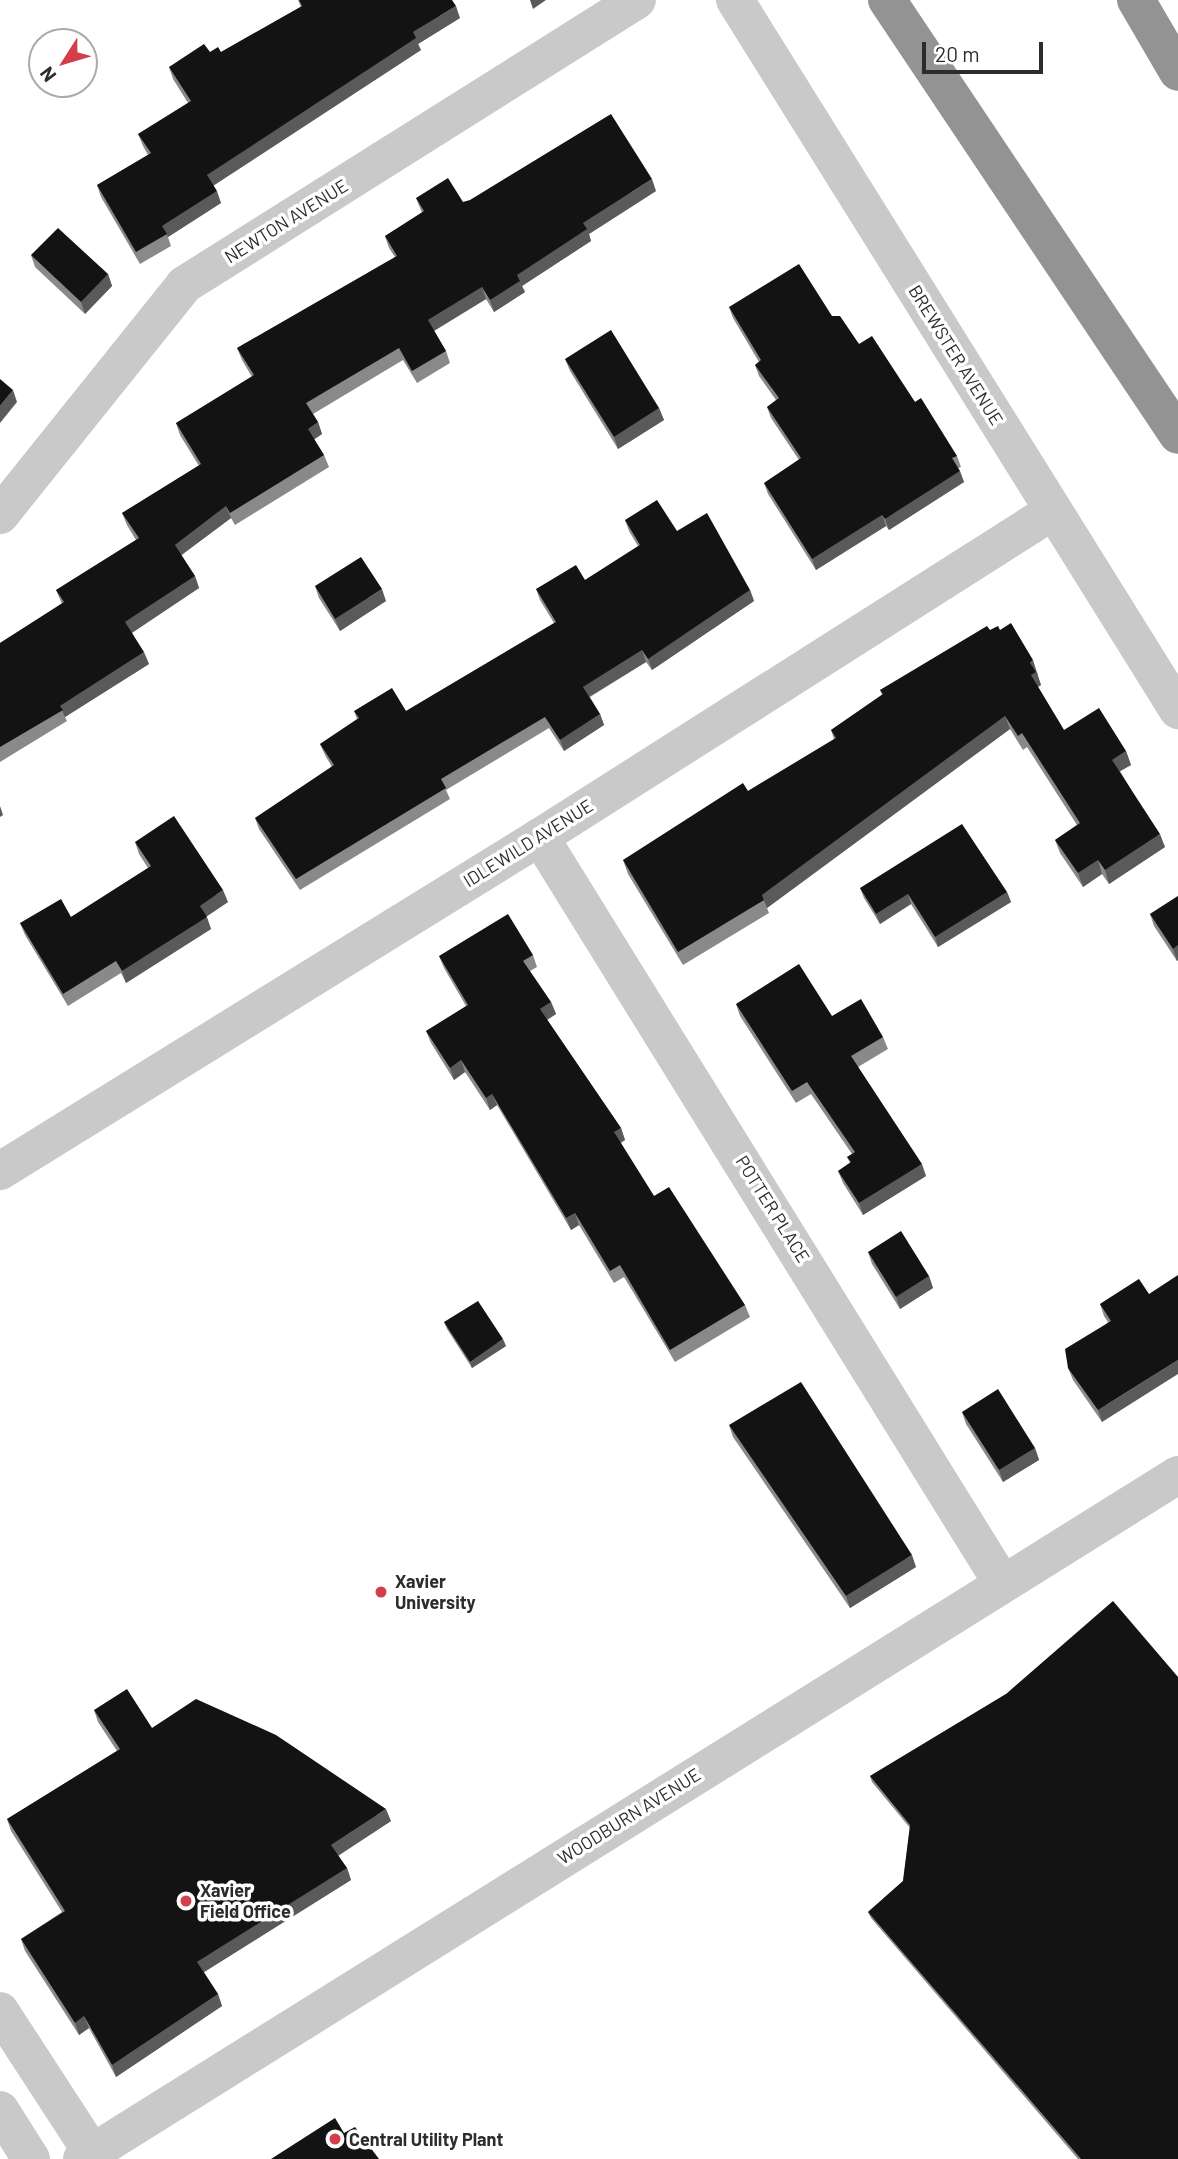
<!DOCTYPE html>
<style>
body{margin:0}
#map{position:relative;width:1178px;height:2159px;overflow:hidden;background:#fff;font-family:Barlow,sans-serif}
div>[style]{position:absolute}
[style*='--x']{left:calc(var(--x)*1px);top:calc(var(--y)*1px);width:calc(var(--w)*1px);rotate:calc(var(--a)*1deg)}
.minor>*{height:38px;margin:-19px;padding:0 19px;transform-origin:19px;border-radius:19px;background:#c9c9c9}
.highway>*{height:38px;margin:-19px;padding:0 19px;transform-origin:19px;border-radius:19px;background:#939393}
.wall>*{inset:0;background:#898989}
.shaded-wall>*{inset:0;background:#5a5a5a}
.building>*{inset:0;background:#131313}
.dots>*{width:19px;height:19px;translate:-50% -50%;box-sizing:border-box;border:4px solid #fff;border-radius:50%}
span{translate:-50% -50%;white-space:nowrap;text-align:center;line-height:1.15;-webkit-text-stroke:7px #fff;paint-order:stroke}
.street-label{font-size:18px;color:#2c2c2c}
.poi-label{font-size:18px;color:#2c2c2c;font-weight:700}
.left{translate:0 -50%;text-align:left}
.north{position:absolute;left:28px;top:28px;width:70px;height:70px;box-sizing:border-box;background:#fff;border:2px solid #ababab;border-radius:50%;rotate:233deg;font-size:19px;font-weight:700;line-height:28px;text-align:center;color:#2c2c2c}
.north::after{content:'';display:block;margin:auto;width:24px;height:32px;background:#d43d4a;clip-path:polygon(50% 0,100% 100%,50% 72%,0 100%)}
.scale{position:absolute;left:922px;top:42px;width:121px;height:32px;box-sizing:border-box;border:4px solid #2c2c2c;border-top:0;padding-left:9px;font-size:21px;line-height:24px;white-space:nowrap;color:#2c2c2c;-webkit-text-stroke:5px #fff;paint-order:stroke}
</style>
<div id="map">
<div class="minor">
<i style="--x:735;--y:0;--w:837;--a:58.04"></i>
<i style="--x:0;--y:515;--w:295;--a:-51.3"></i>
<i style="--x:184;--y:285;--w:535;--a:-32.18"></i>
<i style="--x:540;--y:837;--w:877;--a:58.23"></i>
<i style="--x:0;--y:1171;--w:635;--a:-31.74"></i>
<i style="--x:540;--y:837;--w:608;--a:-32.44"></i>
<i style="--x:0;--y:2011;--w:176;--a:57"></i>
<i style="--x:0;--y:2110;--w:58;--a:57.7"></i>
<i style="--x:82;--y:2159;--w:1292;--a:-31.97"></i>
</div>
<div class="highway">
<i style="--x:887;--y:0;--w:523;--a:56.22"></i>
<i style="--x:1136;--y:0;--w:83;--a:59.7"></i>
</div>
<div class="wall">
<i style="clip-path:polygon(298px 0,460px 18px,418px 44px,421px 50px,213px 186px,221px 203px,168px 237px,171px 246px,140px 264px,101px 197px,97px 185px,148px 155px,143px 146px,138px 134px,188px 103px,173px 79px,169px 67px,210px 52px,221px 52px,301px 7px)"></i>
<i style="clip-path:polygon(656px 191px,589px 234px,591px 241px,522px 286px,525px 292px,494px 312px,486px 299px,434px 331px,446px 351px,450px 363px,417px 383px,403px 360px,313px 414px,318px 422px,322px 434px,314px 439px,324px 455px,329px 467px,235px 525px,231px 518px,181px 555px,195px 576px,199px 588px,132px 633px,149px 664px,65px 717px,67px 721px,0 762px,0 643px,62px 604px,56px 590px,136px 540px,127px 525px,122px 513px,199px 466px,180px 435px,176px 423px,252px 377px,242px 360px,237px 348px,395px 257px,389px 248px,385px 236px,422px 213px,416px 198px,463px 202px)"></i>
<i style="clip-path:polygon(31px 255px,108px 274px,112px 286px,85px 314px,35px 267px)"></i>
<i style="clip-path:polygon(729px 307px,832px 316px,915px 402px,957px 456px,961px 467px,958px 468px,964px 482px,889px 530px,886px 526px,816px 570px,768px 494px,764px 483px,799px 460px,771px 418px,767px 407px,776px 400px,759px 376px,755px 365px,759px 362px,733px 318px)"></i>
<i style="clip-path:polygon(565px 359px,659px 408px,664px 420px,618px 449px,570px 371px)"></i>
<i style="clip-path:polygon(625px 520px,677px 531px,750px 590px,754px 601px,652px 670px,646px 662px,590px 697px,600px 714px,604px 725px,564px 751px,549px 728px,446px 790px,450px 799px,300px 890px,259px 829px,255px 818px,332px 767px,325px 755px,320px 744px,357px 719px,354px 711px,406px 711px,554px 623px,540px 600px,536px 589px,585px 580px,638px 546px,629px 531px)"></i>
<i style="clip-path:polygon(315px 586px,386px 601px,340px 631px,319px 598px)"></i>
<i style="clip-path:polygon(990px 630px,1000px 630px,1038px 674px,1037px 675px,1041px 685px,1038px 687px,1064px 730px,1126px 751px,1131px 765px,1120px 771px,1165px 847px,1109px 884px,1102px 874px,1083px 887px,1060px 853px,1055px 840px,1077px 825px,1027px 747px,1023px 750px,1010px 729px,767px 908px,769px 913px,683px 965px,628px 874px,623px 860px,748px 791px,834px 739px,831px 730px,882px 695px,880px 690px)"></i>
<i style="clip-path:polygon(135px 842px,228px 902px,206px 917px,211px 929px,126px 983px,121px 973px,68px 1006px,25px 935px,20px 923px,71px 917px,148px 868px,139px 854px)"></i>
<i style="clip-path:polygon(860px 888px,1007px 892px,1011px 902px,938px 947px,911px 904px,880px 924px,864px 898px)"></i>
<i style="clip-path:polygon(1178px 896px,1178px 960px,1177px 961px,1154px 926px,1150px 914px)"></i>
<i style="clip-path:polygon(533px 955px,537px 967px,530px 971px,551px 1002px,556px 1014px,547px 1020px,621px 1128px,625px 1140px,621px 1143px,654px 1196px,745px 1305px,750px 1317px,675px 1362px,624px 1277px,614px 1283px,579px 1225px,571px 1230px,497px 1105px,490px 1110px,465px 1072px,454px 1080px,431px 1043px,426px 1031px,466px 1006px,444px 968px,439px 956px)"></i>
<i style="clip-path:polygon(736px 1004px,832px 1016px,883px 1037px,888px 1049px,858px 1067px,926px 1176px,863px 1215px,843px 1183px,838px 1171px,850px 1163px,847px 1157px,852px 1154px,811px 1094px,796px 1103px,740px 1016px)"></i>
<i style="clip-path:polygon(868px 1252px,929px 1276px,933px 1288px,900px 1309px,872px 1264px)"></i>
<i style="clip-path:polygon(1139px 1279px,1102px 1422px,1073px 1380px,1068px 1368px,1108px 1322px,1104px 1316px,1100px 1304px)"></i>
<i style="clip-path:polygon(444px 1322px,506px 1346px,472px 1368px,447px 1329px)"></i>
<i style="clip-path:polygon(962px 1412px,1035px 1448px,1039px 1460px,1003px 1482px,966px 1424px)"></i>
<i style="clip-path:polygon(729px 1425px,916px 1567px,850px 1608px,733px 1437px)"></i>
<i style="clip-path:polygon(1006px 1694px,1178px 2159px,1078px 2159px,871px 1918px,868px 1912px,903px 1881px,910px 1828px,872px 1782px,870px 1776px)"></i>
<i style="clip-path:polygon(94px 1710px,152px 1728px,391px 1821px,338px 1856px,347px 1868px,351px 1880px,204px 1972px,218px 1994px,222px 2006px,116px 2077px,89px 2028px,79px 2035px,25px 1951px,21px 1939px,62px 1912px,11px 1831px,7px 1819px,117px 1751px,98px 1722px)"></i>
</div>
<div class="shaded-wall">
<i style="clip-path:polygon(530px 0,546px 0,533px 9px)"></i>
<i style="clip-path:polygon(456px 6px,460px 18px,418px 44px,421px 50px,211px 187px,207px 175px,413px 32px)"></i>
<i style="clip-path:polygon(652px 179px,656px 191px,589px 234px,591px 241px,522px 286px,525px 292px,494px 312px,490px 300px,517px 275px,583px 223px)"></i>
<i style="clip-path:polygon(217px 191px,221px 203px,168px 237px,162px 226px)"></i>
<i style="clip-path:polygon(108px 274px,112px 286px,85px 314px,81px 302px)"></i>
<i style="clip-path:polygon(482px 287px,486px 299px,432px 332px,428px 320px)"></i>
<i style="clip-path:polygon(13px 390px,17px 402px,0 423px,0 406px)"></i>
<i style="clip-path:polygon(659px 408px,664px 420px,618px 449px,614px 437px)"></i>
<i style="clip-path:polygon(318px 422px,322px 434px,312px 441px,308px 429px)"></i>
<i style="clip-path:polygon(960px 471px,964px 482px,889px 530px,885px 519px)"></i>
<i style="clip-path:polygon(226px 506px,231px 518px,179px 557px,175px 545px)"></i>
<i style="clip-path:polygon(882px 515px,886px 526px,816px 570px,812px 559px)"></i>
<i style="clip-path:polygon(195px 576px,199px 588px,130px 634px,125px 622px)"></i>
<i style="clip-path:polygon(382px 589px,386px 601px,340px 631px,335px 619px)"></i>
<i style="clip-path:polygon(750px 590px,754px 601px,652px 670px,648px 659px)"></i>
<i style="clip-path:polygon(642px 650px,646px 662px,587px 698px,583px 687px)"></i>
<i style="clip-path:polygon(144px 652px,149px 664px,65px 717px,60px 706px)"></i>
<i style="clip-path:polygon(1033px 660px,1041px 685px,1036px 688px,1031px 675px,1030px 663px)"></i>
<i style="clip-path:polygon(600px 714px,604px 725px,564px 751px,560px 740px)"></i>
<i style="clip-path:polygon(1005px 716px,1010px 729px,767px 908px,762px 895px)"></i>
<i style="clip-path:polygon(1126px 751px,1131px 765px,1117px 773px,1112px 760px)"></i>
<i style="clip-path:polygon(0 806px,3px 815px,0 817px)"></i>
<i style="clip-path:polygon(1160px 834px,1165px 847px,1109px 884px,1105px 870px)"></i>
<i style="clip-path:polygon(1098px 860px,1102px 874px,1083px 887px,1078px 873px)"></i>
<i style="clip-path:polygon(223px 890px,228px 902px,204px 918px,200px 906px)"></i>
<i style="clip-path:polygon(1007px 892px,1011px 902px,938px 947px,935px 937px)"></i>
<i style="clip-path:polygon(908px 894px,911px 904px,880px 924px,876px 914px)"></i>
<i style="clip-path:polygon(207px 917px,211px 929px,126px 983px,122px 971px)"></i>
<i style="clip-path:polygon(1178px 945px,1178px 960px,1177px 961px,1173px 949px)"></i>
<i style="clip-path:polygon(551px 1002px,556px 1014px,545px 1021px,540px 1009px)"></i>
<i style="clip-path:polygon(461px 1060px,465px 1072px,454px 1080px,450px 1068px)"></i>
<i style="clip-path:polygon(492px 1094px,497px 1105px,490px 1110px,486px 1098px)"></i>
<i style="clip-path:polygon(621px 1128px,625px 1140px,618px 1144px,614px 1132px)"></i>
<i style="clip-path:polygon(922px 1164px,926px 1176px,863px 1215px,859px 1203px)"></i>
<i style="clip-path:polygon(575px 1213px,579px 1225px,571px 1230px,566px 1218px)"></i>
<i style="clip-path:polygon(929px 1276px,933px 1288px,900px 1309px,896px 1297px)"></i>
<i style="clip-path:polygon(503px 1339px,506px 1346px,472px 1368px,470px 1362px)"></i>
<i style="clip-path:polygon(1178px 1360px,1178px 1374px,1102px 1422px,1098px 1410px)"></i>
<i style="clip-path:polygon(1035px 1448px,1039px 1460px,1003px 1482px,999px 1470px)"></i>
<i style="clip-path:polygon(912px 1555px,916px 1567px,850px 1608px,846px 1596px)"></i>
<i style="clip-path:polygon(386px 1809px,391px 1821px,336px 1857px,331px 1845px)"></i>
<i style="clip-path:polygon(347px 1868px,351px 1880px,201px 1974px,197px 1962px)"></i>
<i style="clip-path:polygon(218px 1994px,222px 2006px,116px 2077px,112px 2065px)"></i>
<i style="clip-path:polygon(84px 2016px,89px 2028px,79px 2035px,75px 2023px)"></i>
</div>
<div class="building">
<i style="clip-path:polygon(299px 0,452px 0,456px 6px,413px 32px,416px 38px,207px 175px,217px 191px,162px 226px,167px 234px,136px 252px,97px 185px,151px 153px,138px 134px,191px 101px,169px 67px,204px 44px,210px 52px,218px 47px,221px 52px,302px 6px)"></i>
<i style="clip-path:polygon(611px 114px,652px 179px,583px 223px,587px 229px,517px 275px,520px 281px,490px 300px,482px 287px,428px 320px,446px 351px,412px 371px,399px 348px,306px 403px,318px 422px,308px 429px,324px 455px,230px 513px,226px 506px,175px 545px,195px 576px,125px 622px,144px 652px,60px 706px,63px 710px,0 747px,0 643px,64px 602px,56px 590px,139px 538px,122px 513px,201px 464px,176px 423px,254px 375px,237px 348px,397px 256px,385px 236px,424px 211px,416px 198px,448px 178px,463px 202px,470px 200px)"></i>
<i style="clip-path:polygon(58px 228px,108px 274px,81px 302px,31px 255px)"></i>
<i style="clip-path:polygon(799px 264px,832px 316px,840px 316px,859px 344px,872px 336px,915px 402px,921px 398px,957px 456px,952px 458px,960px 471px,885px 519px,882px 515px,812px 559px,764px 483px,801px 458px,767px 407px,779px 398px,755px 365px,761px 360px,729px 307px)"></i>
<i style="clip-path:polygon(611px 330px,659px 408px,614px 437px,565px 359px)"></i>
<i style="clip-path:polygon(0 379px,13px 390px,0 406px)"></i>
<i style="clip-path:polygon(657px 500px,677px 531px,707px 513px,750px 590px,648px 659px,642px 650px,583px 687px,600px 714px,560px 740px,545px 717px,441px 779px,446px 788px,296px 879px,255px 818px,334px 765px,320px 744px,359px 718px,354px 711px,392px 688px,406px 711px,556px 622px,536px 589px,576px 565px,585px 580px,640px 545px,625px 520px)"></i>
<i style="clip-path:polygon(361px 557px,382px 589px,335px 619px,315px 586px)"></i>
<i style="clip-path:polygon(1011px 623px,1033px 660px,1030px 663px,1036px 672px,1031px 675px,1064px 730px,1099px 708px,1126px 751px,1112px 760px,1160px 834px,1105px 870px,1098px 860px,1078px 873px,1055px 840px,1080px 823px,1022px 733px,1018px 736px,1005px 716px,762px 895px,764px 900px,678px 952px,623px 860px,743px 783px,748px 791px,836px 738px,831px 730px,883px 694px,880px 690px,987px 626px,990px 630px,998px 626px,1000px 630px)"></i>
<i style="clip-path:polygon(174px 816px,223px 890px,200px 906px,207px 917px,122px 971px,116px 961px,63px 994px,20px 923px,61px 899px,71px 917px,151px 866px,135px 842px)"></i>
<i style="clip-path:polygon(962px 824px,1007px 892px,935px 937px,908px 894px,876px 914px,860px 888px)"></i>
<i style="clip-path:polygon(1178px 896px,1178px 945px,1173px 949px,1150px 914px)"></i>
<i style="clip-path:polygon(508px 914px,533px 955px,523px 961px,551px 1002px,540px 1009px,621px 1128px,614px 1132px,654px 1196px,669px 1187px,745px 1305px,670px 1350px,620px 1265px,610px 1271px,575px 1213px,566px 1218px,492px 1094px,486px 1098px,461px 1060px,450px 1068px,426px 1031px,468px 1005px,439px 956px)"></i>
<i style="clip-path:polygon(799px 964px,832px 1016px,861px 999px,883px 1037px,851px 1056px,922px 1164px,859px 1203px,838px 1171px,851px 1162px,847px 1157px,855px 1152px,807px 1082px,792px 1091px,736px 1004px)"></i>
<i style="clip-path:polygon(901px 1231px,929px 1276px,896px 1297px,868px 1252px)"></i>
<i style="clip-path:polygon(1178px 1275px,1178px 1360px,1098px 1410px,1068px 1368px,1065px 1349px,1111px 1321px,1100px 1304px,1139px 1279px,1149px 1294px)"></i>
<i style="clip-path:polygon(478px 1301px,503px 1339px,470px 1362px,444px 1322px)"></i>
<i style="clip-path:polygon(801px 1382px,912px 1555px,846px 1596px,729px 1425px)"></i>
<i style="clip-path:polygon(998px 1389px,1035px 1448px,999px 1470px,962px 1412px)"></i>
<i style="clip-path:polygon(1113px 1601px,1178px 1677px,1178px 2159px,1081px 2159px,868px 1912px,903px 1881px,910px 1825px,870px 1776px,1006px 1694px)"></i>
<i style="clip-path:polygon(127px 1689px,152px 1728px,196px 1699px,276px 1735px,386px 1809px,331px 1845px,347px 1868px,197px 1962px,218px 1994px,112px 2065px,84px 2016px,75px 2023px,21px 1939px,65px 1911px,7px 1819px,120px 1749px,94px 1710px)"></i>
<i style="clip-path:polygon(335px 2118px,344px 2133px,355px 2127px,379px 2159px,271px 2159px)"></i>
</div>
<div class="dots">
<i style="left:381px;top:1592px;background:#d43d4a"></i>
<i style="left:186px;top:1901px;background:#d43d4a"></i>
<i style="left:335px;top:2139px;background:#d43d4a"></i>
</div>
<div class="street-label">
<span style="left:286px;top:221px;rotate:-32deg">NEWTON AVENUE</span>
<span style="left:956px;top:355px;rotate:58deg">BREWSTER AVENUE</span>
<span style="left:528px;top:843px;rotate:-32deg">IDLEWILD AVENUE</span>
<span style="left:773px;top:1209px;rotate:58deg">POTTER PLACE</span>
<span style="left:629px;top:1816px;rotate:-32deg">WOODBURN AVENUE</span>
</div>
<div class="poi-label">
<span class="left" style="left:395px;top:1592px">Xavier<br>University</span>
<span class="left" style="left:200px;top:1901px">Xavier<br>Field Office</span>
<span class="left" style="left:349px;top:2139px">Central Utility Plant</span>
</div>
<div class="north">N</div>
<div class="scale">20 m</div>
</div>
